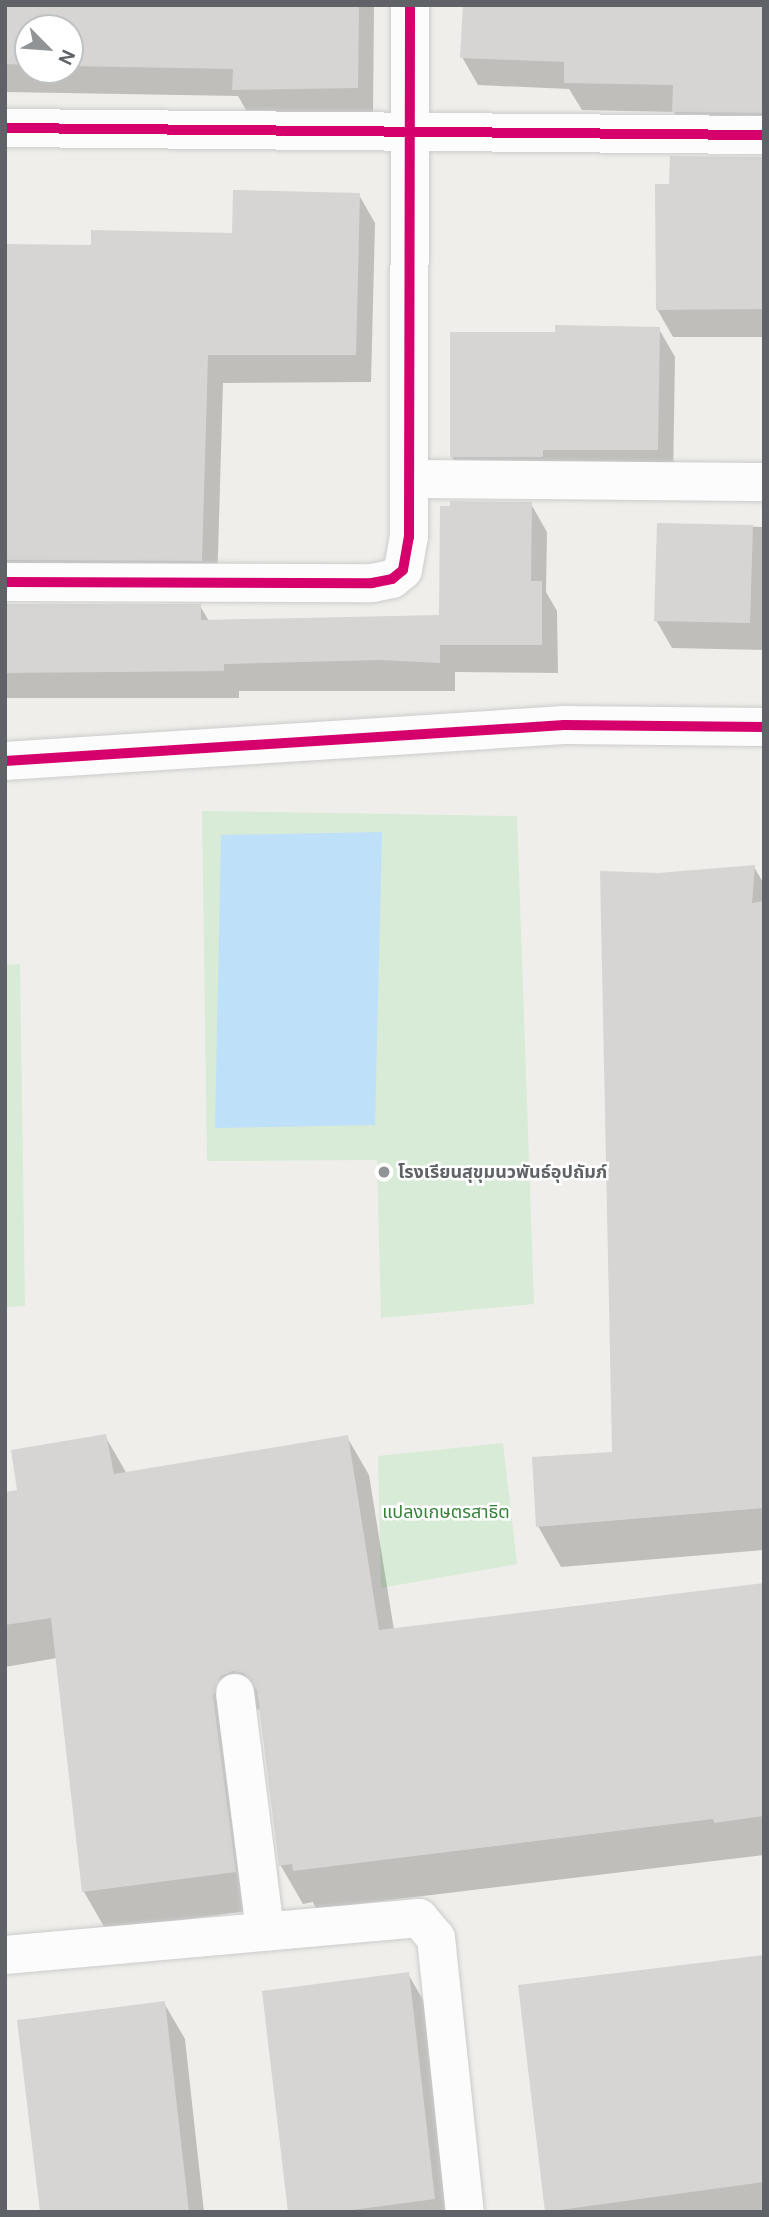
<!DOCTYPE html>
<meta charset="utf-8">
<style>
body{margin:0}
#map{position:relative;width:769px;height:2217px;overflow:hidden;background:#efeeea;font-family:"DM Sans","Noto Sans Thai",sans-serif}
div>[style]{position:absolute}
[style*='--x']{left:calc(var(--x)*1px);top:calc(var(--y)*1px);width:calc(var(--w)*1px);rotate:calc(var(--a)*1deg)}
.green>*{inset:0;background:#d8ebd6}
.water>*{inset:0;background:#bfe0f9}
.shadow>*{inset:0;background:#0003}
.building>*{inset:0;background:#d6d5d3}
.roads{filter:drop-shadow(0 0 2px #cbcccc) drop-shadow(0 0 2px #cbcccc)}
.minor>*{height:38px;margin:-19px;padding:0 19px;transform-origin:19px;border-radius:19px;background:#fdfcfc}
.cycleway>*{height:10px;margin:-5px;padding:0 5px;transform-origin:5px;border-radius:5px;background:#d6006c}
.dots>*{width:19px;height:19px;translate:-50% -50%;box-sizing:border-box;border:4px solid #fff;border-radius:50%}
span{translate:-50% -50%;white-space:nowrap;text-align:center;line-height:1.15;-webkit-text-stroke:5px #fff;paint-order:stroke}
.poi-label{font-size:18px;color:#5f6368;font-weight:700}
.left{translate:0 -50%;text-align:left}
.park-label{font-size:18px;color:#348238}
.frame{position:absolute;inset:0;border:7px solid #5f6368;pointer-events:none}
.north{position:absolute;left:14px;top:14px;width:70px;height:70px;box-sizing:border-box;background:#fff;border:2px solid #bfc1c3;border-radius:50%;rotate:115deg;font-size:19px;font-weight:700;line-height:28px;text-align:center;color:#5f6368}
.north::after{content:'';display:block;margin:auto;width:24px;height:32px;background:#919496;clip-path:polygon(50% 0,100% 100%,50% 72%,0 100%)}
</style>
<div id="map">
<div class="green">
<i style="clip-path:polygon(202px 811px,517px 816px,534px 1304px,381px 1318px,377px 1160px,207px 1161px)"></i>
<i style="clip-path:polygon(20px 964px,25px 1306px,5px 1307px,5px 965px)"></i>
<i style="clip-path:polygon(503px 1443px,517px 1564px,381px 1588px,378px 1456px)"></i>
</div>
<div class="water">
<i style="clip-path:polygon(382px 832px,375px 1125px,215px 1128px,221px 835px)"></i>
</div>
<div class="shadow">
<i style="clip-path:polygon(evenodd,5px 5px,374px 5px,373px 115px,250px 117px,238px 96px,5px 92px,5px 5px,28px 28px,70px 28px,70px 70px,28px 70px,28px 28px)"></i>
<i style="clip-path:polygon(764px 5px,764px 140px,690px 140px,674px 112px,582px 110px,569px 89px,478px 85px,462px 57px)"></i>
<i style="clip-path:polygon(764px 159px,764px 337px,673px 337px,657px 309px,671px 186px)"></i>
<i style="clip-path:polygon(359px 195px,375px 223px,371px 382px,223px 383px,217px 588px,5px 597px,5px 246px,92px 247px,234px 235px)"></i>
<i style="clip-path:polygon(659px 329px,675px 357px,673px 478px,468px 485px,452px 457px,557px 333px)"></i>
<i style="clip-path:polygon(531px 504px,547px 532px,546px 592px,557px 611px,558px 673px,455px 672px,455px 691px,239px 691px,239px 698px,5px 698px,5px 606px,200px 606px,209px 621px,440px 616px)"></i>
<i style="clip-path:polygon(658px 524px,764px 527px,764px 650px,672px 648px,656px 620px)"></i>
<i style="clip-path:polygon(754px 867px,764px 884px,764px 1550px,561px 1567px,538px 1526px,614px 1454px,658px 875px)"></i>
<i style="clip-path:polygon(105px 1436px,127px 1474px,347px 1437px,369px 1475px,394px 1630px,764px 1587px,764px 1855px,316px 1909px,313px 1902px,303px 1904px,281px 1866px,261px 1710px,255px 1709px,256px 1910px,106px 1930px,84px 1892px,57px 1658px,5px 1667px,5px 1494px,19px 1491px)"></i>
<i style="clip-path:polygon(764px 1956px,764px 2212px,546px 2212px)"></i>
<i style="clip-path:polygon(408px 1974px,429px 2010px,452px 2212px,289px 2212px)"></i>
<i style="clip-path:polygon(164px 2003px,185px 2039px,204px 2212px,40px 2212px)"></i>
</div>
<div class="building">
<i style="clip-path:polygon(5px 5px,359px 5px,358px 88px,232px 90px,233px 69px,70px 66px,70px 28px,28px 28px,28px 65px,5px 64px)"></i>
<i style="clip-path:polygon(463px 5px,764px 5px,764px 113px,672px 112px,673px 85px,564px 83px,564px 62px,460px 58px)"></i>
<i style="clip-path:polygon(670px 156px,764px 157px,764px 309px,656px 310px,655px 184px,669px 184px)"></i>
<i style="clip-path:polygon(233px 190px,360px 193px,356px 355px,208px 355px,202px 561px,5px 560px,5px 244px,91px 245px,91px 230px,232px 233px)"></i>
<i style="clip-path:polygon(555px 325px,660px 327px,658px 450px,543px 450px,543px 457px,450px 457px,450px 332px,555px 332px)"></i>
<i style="clip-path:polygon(450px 501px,532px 502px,531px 581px,542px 581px,542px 645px,440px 645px,440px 663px,380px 660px,224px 664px,224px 671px,5px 673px,5px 604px,201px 604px,201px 620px,439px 615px,440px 506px,450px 506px)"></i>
<i style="clip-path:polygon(657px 523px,753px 525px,750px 623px,654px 621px)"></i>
<i style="clip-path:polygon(755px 865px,752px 903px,764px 901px,764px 1508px,536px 1527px,532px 1457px,612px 1452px,600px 871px,658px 873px)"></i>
<i style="clip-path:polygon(106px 1434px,114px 1474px,348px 1435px,379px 1630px,764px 1583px,764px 1816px,714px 1823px,713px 1819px,293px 1871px,292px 1864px,279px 1866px,257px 1690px,244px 1673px,233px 1671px,221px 1676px,213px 1696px,236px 1872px,82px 1892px,51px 1618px,5px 1625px,5px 1492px,17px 1490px,11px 1450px)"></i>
<i style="clip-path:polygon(764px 1955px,764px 2182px,545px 2212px,518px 1985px)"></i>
<i style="clip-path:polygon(409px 1972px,435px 2199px,337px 2212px,288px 2212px,262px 1991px)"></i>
<i style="clip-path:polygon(165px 2001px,189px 2212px,40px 2212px,17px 2020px)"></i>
</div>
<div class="roads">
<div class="minor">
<i style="--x:5;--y:128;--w:759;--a:0.53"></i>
<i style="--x:409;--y:479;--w:355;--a:0.5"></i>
<i style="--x:5;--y:582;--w:367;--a:0.2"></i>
<i style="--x:372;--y:583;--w:20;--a:-11"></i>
<i style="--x:392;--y:579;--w:14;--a:-39"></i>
<i style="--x:403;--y:570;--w:34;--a:-80"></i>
<i style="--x:409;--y:537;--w:532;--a:-89.89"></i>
<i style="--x:5;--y:761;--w:560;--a:-3.68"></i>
<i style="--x:564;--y:725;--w:200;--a:0.6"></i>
<i style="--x:235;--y:1693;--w:239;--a:82.8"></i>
<i style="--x:5;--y:1955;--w:416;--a:-5.1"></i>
<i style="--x:419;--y:1918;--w:26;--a:50"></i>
<i style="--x:436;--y:1938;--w:276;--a:84"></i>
</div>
</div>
<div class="cycleway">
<i style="--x:5;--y:128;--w:759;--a:0.53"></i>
<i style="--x:5;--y:582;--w:367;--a:0.2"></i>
<i style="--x:372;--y:583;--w:20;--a:-11"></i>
<i style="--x:392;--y:579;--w:14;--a:-39"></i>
<i style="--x:403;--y:570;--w:34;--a:-80"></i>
<i style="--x:409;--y:537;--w:532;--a:-89.89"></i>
<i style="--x:5;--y:761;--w:560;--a:-3.68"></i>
<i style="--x:564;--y:725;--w:200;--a:0.6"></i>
</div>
<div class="dots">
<i style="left:384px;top:1172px;background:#919496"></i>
</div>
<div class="poi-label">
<span class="left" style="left:398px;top:1172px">โรงเรียนสุขุมนวพันธ์อุปถัมภ์</span>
</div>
<div class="park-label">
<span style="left:446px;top:1512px">แปลงเกษตรสาธิต</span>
</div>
<div class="frame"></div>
<div class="north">N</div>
</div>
